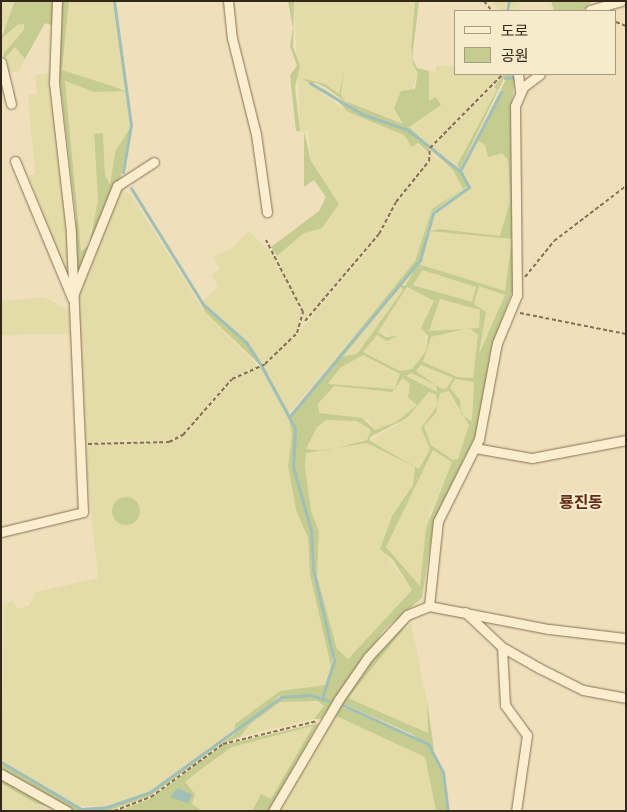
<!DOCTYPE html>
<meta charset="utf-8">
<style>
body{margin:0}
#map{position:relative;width:627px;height:812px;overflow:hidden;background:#efe0bb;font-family:"Playfair Display","Noto Sans KR",serif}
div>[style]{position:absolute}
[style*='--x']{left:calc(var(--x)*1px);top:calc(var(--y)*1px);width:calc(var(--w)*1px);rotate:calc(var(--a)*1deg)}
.farmland>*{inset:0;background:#e4dca8}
.round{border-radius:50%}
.green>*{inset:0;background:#c4cc8f}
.water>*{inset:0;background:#9fbfb7}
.stream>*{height:3px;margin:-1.5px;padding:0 1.5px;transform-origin:1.5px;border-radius:1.5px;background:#9fbfb7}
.path>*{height:2px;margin-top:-1px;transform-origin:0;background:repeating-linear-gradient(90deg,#867055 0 4px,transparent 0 6.5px)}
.roads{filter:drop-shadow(0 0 1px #867055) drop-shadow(0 0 1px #867055)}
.minor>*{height:9px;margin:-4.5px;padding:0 4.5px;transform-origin:4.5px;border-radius:4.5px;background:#faeece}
span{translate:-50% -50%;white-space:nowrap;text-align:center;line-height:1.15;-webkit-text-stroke:4px #f6ebcb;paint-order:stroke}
.quarter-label{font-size:16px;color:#622a18;font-weight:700}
.frame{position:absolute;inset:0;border:2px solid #34281a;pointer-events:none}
.legend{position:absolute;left:454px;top:10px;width:162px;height:65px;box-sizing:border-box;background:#f6ebcb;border:1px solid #a89d84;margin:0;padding:6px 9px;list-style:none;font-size:15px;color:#34281a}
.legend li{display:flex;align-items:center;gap:10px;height:25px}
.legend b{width:25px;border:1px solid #a89d84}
</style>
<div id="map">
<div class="farmland">
<i class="round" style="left:508px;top:0;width:12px;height:12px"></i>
<i style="clip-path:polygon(1px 1px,15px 1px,12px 18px,1px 31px)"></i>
<i style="clip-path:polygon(69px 1px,113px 1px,126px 87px,109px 88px,62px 70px)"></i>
<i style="clip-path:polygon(294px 1px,415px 1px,411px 48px,418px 73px,412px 91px,401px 91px,396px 111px,403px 124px,345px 101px,341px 95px,344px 72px,339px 94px,325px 84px,302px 78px,341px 107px,404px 135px,430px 154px,368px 249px,305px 320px,277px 256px,339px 204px,311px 161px,308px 131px,300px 131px)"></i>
<i style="clip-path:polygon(490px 1px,507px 1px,505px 11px,501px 11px)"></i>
<i style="clip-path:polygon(17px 24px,24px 24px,25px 30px,3px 54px,1px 39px)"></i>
<i style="clip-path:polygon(15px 47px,25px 59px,20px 71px,10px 73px,5px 58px)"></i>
<i style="clip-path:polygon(436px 66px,456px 66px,456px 74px,502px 74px,431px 147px,408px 127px,441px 103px,429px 101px,426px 91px,429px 71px,435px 72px)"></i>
<i style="clip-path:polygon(51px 73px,64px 170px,69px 269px,64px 269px,29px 176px,35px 174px,28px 95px,37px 94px,35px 75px)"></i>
<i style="clip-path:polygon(65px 81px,94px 92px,127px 91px,130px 128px,115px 152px,110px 185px,105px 174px,103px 133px,94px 141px,98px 200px,86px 251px,81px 251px)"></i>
<i style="clip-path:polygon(492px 88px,497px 90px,457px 165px,431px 148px)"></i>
<i style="clip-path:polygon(477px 140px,486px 145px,488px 156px,502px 153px,508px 160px,510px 201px,500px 237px,429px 228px,434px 213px,471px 185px,461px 171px)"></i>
<i style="clip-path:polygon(431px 154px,453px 170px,463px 189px,432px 209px,415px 261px,289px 414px,271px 387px,263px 367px,266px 360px,297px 334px,369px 249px)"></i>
<i style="clip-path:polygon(119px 188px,131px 195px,204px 311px,259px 367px,231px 378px,187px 432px,169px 441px,113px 440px,84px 445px,76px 297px)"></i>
<i style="clip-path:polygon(248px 230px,276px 257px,304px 317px,296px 333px,262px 365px,247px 342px,202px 301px,219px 287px,211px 275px,220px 269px,213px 257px,234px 247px)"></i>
<i style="clip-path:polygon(428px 231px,512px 239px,505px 292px,418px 264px)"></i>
<i style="clip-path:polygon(416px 265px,413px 277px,405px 286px,400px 282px)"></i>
<i style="clip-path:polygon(422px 270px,476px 287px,472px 303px,413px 284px)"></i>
<i style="clip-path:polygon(398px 283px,403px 290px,357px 354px,341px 357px)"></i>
<i style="clip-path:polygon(479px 286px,505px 295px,479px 354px,486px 312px,474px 304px)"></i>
<i style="clip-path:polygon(407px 287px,434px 301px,425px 327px,426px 351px,412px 369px,400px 371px,363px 352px,371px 338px,378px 335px,387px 341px,391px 337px,378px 332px)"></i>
<i style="clip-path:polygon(44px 297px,71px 311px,72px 334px,1px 335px,1px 301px)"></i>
<i style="clip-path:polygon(439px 299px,480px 310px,479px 328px,428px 331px)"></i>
<i style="clip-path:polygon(469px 328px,478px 335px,473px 378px,458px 377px,422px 362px,431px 337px)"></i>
<i style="clip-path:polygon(363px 355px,400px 374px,394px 389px,328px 385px,340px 368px)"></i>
<i style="clip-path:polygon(421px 365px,453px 378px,447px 388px,442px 389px,416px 371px)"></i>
<i style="clip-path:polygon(261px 367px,288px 415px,292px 434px,288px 466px,296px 510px,308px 539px,310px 575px,331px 662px,325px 685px,280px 691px,236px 723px,231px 736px,149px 792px,107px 806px,75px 806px,1px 762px,4px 606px,12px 600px,18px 609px,29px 606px,36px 592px,98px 578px,84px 446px,113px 441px,170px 442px,188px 433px,232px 380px)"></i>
<i style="clip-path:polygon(411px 372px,436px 385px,437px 393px,406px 376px)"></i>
<i style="clip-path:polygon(403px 378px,410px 384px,408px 393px,417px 405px,396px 422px,375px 431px,368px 420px,319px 413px,318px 405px,334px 386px,392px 392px)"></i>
<i style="clip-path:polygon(455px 379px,474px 382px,472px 421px,461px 414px,450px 388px)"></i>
<i style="clip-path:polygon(449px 391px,469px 424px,458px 459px,453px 460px,431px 445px,424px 426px,436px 413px,440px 393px)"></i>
<i style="clip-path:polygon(429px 392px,436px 395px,438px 405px,421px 428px,430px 449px,419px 469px,370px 441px,407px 418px)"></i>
<i style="clip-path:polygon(326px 420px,357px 421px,371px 430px,367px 440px,324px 451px,306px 449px,317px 427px)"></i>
<i style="clip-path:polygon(367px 443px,415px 467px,413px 485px,392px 516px,384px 552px,412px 590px,348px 659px,337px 649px,317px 576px,319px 531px,311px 511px,305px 466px,306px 453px)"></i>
<i style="clip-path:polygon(433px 450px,453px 462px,430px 513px,420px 586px,386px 547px)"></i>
<i style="clip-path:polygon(411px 623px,427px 700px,428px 733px,348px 698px,389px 643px)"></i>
<i style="clip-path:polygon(302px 699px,324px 706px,314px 719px,240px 737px,250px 724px,280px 702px)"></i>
<i style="clip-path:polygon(336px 716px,425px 757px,436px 811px,278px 811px,300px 768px)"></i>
<i style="clip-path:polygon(313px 726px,271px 799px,261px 794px,252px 811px,202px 811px,191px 804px,195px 799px,184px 782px,232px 747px)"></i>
<i style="clip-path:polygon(1px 783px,35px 803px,52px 811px,1px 811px)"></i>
</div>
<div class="green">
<i style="clip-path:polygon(15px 1px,53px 1px,54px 26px,45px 23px,25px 59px,15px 47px,5px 58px,3px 54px,24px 30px,24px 24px,17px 25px,1px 39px)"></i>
<i style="clip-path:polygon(62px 1px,69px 1px,62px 70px,127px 91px,94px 92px,65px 81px,81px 251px,89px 246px,98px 200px,94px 134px,103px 133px,105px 174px,110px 185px,115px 152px,130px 128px,121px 177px,76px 284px,76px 218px,59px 72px)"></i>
<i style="clip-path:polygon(294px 1px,293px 47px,300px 66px,295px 87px,300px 131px,296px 131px,290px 75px,297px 66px,290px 46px,293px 28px,288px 2px)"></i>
<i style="clip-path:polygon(415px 1px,419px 1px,412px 59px,417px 68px,429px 71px,429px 101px,436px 97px,441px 105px,409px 127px,430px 147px,408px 130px,362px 114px,325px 87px,316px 83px,309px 83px,324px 89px,362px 115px,408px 131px,429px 149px,430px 154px,418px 143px,412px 147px,404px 135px,348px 112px,336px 99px,301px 78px,325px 84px,339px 94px,344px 72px,341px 95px,345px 101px,403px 124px,394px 108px,401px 91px,415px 89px,418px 73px,413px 64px,412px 59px,412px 53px,411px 48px)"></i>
<i style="clip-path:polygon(551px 1px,592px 1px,583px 11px,554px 11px)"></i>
<i style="clip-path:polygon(504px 74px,515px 76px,504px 78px,460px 169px,457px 165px,497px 90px,494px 87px)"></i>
<i style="clip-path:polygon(evenodd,515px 78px,511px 109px,513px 289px,491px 349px,478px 430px,434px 521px,422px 598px,385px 629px,321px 719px,314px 719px,324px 706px,317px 701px,280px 702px,250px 724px,240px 737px,222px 744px,150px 796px,108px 811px,71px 811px,1px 771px,1px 763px,81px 810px,107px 807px,150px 793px,231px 737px,271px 702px,301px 695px,329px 702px,323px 698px,335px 661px,314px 569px,312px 530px,293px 467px,296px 432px,291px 416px,341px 357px,357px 354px,403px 290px,398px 283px,405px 286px,418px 264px,505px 291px,512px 239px,428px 231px,439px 229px,500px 236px,510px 201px,508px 160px,502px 153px,488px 157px,485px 145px,477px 140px,506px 79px,515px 78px,422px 270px,476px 287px,472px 302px,413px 285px,422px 270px,515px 78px,479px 286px,505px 295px,479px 354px,486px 312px,474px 304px,479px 286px,515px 78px,407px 287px,434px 301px,421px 328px,428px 336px,426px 351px,412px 369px,400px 371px,363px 352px,377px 335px,387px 341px,398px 336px,386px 337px,378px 332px,407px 287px,515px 78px,440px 299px,480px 310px,479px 328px,429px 331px,440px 299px,515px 78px,469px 328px,478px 335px,473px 378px,458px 377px,423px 362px,431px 337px,469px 328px,515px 78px,363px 355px,400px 374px,394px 389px,328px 384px,340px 368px,363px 355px,515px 78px,421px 365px,453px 378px,447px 388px,442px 389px,416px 371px,421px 365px,515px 78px,411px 373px,436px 385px,437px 392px,406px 376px,411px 373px,515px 78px,403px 378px,410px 384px,408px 397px,417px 405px,396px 422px,375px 430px,362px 418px,319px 413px,318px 404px,334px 386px,392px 392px,403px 378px,515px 78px,455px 379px,474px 382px,472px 421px,461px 414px,460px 400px,450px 388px,455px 379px,515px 78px,449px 391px,469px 425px,458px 459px,453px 460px,431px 445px,424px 426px,436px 413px,440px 393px,449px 391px,515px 78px,429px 392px,436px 395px,438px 405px,421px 428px,430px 449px,419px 469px,370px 441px,370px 437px,407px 418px,429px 392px,515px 78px,326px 420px,357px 421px,371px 430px,367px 440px,324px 451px,306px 449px,317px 427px,326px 420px,515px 78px,367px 443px,415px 467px,413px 485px,392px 516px,380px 549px,393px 560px,412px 590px,348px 659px,337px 649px,317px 576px,319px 531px,311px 511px,305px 466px,306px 453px,367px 443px,515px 78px,433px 450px,452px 462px,426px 528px,420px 586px,386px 547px,433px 450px)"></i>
<i style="clip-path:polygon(304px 131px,311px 161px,339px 204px,322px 228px,304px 233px,277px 256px,271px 247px,319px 211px,326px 197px,314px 180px,304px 187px)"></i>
<i style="clip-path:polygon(431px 150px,456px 166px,469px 185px,432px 212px,420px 259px,290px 415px,415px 261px,432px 209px,463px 189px,453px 170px)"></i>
<i style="clip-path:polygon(201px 301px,245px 342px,261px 366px,204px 311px)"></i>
<i style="clip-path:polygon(288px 415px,295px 432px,292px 467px,311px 530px,312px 569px,331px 649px,333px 670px,321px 697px,280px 696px,234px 732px,235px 724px,280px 691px,325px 685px,331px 666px,310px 575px,308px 538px,296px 510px,288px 466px,292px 434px)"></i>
<i class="round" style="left:112px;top:497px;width:28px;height:28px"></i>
<i style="clip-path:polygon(410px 621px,348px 698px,428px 733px,427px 700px,434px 750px,412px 734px,342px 703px,382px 647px)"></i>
<i style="clip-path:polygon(339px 705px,427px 744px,442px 773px,448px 811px,436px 811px,425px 757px,336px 716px,276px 811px,297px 768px)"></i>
<i style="clip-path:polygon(319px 723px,269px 811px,252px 811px,261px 794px,271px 799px,313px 726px,232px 747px,200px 770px,185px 782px,195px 794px,192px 804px,202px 811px,119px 811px,151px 798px,223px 745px)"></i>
<i style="clip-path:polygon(1px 778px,61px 811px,35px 803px,1px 783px)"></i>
</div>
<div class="water">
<i style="clip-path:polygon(178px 788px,192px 795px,188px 803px,170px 797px)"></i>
</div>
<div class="stream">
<i style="--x:114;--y:1;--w:125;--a:82.2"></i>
<i style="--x:131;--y:125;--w:48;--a:99.7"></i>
<i style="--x:507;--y:11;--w:10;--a:-79"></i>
<i style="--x:505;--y:78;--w:11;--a:-5"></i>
<i style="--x:310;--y:83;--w:61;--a:30.8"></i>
<i style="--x:362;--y:114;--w:49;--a:19.2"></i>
<i style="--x:408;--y:130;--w:66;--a:38.3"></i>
<i style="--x:131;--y:188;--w:137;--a:58.2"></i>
<i style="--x:203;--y:304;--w:57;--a:41.5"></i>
<i style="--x:246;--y:342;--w:27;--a:57"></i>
<i style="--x:262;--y:367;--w:69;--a:61.6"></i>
<i style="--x:295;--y:428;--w:39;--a:93"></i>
<i style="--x:293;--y:467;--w:66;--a:74.1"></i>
<i style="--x:311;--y:530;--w:39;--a:87"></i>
<i style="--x:313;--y:569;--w:94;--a:77.1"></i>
<i style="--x:334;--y:661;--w:39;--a:108"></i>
<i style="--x:290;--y:416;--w:203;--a:-50.2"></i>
<i style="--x:420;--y:260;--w:49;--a:-74.5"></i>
<i style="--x:433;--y:213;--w:44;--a:-35.8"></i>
<i style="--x:469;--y:187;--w:18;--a:-119"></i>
<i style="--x:460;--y:171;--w:89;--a:-62.6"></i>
<i style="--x:343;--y:705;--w:94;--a:24.6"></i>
<i style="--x:428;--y:744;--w:32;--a:62"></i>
<i style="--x:443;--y:772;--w:39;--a:83"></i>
<i style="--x:1;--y:762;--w:93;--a:30.4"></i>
<i style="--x:81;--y:809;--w:26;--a:-4"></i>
<i style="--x:107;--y:807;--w:46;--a:-19.2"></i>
<i style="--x:150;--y:792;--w:162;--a:-35.9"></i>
<i style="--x:281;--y:697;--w:29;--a:-4"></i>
<i style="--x:310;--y:695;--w:20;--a:18"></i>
</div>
<div class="path">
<i style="--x:484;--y:1;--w:13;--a:51"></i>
<i style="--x:616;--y:22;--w:11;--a:22"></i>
<i style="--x:525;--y:277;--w:46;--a:-51.1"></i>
<i style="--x:554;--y:241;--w:91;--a:-37.4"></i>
<i style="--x:520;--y:313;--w:108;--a:11.2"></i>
<i style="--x:305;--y:321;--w:114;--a:-49.6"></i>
<i style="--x:379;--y:234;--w:36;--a:-62"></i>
<i style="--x:396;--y:202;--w:53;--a:-51.2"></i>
<i style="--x:429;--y:161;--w:13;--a:-86"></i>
<i style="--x:430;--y:148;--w:104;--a:-45.4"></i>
<i style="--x:88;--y:444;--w:81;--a:-1.4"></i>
<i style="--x:169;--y:442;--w:16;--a:-27"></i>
<i style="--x:183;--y:435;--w:74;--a:-48.8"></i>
<i style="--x:232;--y:379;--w:36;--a:-24"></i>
<i style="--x:265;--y:364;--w:45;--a:-44.1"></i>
<i style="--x:297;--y:333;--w:22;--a:-74"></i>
<i style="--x:303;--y:312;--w:81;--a:-117.2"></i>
<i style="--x:114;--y:811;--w:40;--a:-21"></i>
<i style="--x:151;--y:797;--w:89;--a:-36.4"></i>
<i style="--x:223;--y:744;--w:97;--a:-13.7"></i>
</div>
<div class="roads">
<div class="minor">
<i style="--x:228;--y:1;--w:37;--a:84"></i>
<i style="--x:232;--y:38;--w:99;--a:76"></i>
<i style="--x:256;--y:134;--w:79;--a:82"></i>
<i style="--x:590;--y:10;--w:32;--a:-16"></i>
<i style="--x:1;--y:62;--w:43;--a:76.6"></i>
<i style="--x:518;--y:74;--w:17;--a:83"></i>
<i style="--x:15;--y:161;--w:148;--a:67.4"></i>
<i style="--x:72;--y:298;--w:121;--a:-68.1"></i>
<i style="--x:117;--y:186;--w:44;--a:-33"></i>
<i style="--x:475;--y:448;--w:58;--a:10"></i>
<i style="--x:532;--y:458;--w:96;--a:-10.8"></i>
<i style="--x:1;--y:532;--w:84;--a:-13.7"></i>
<i style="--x:83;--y:512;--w:280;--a:-92.5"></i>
<i style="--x:71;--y:232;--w:150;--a:-96.5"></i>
<i style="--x:54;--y:83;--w:82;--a:-87.9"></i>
<i style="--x:429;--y:606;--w:85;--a:-84"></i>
<i style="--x:438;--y:521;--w:92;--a:-63.4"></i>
<i style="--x:479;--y:439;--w:98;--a:-79.4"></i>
<i style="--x:497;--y:343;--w:52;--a:-67.4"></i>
<i style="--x:517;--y:295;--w:189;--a:-90.6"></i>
<i style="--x:515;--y:106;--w:21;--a:-67"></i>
<i style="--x:523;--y:87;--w:21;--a:-37"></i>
<i style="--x:465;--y:612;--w:51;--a:43.4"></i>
<i style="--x:502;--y:647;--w:43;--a:29.6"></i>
<i style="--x:539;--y:668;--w:49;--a:26.6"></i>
<i style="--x:583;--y:690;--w:44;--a:10.5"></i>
<i style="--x:502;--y:647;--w:58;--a:87"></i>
<i style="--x:505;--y:705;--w:37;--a:54"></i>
<i style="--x:527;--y:735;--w:77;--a:98.2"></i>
<i style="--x:1;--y:774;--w:76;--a:29.3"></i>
<i style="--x:273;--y:811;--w:130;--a:-59.5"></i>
<i style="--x:339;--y:699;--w:51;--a:-55.4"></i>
<i style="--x:368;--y:657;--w:57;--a:-47.1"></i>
<i style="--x:407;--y:615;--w:24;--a:-22"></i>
<i style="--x:429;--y:606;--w:122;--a:10.9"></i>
<i style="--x:549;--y:629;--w:78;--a:6.7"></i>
</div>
</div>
<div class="quarter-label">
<span style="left:581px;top:502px">룡진동</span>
</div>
<div class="frame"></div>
<ul class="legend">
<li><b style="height:6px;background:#faeece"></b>도로</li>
<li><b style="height:14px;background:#c4cc8f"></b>공원</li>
</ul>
</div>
